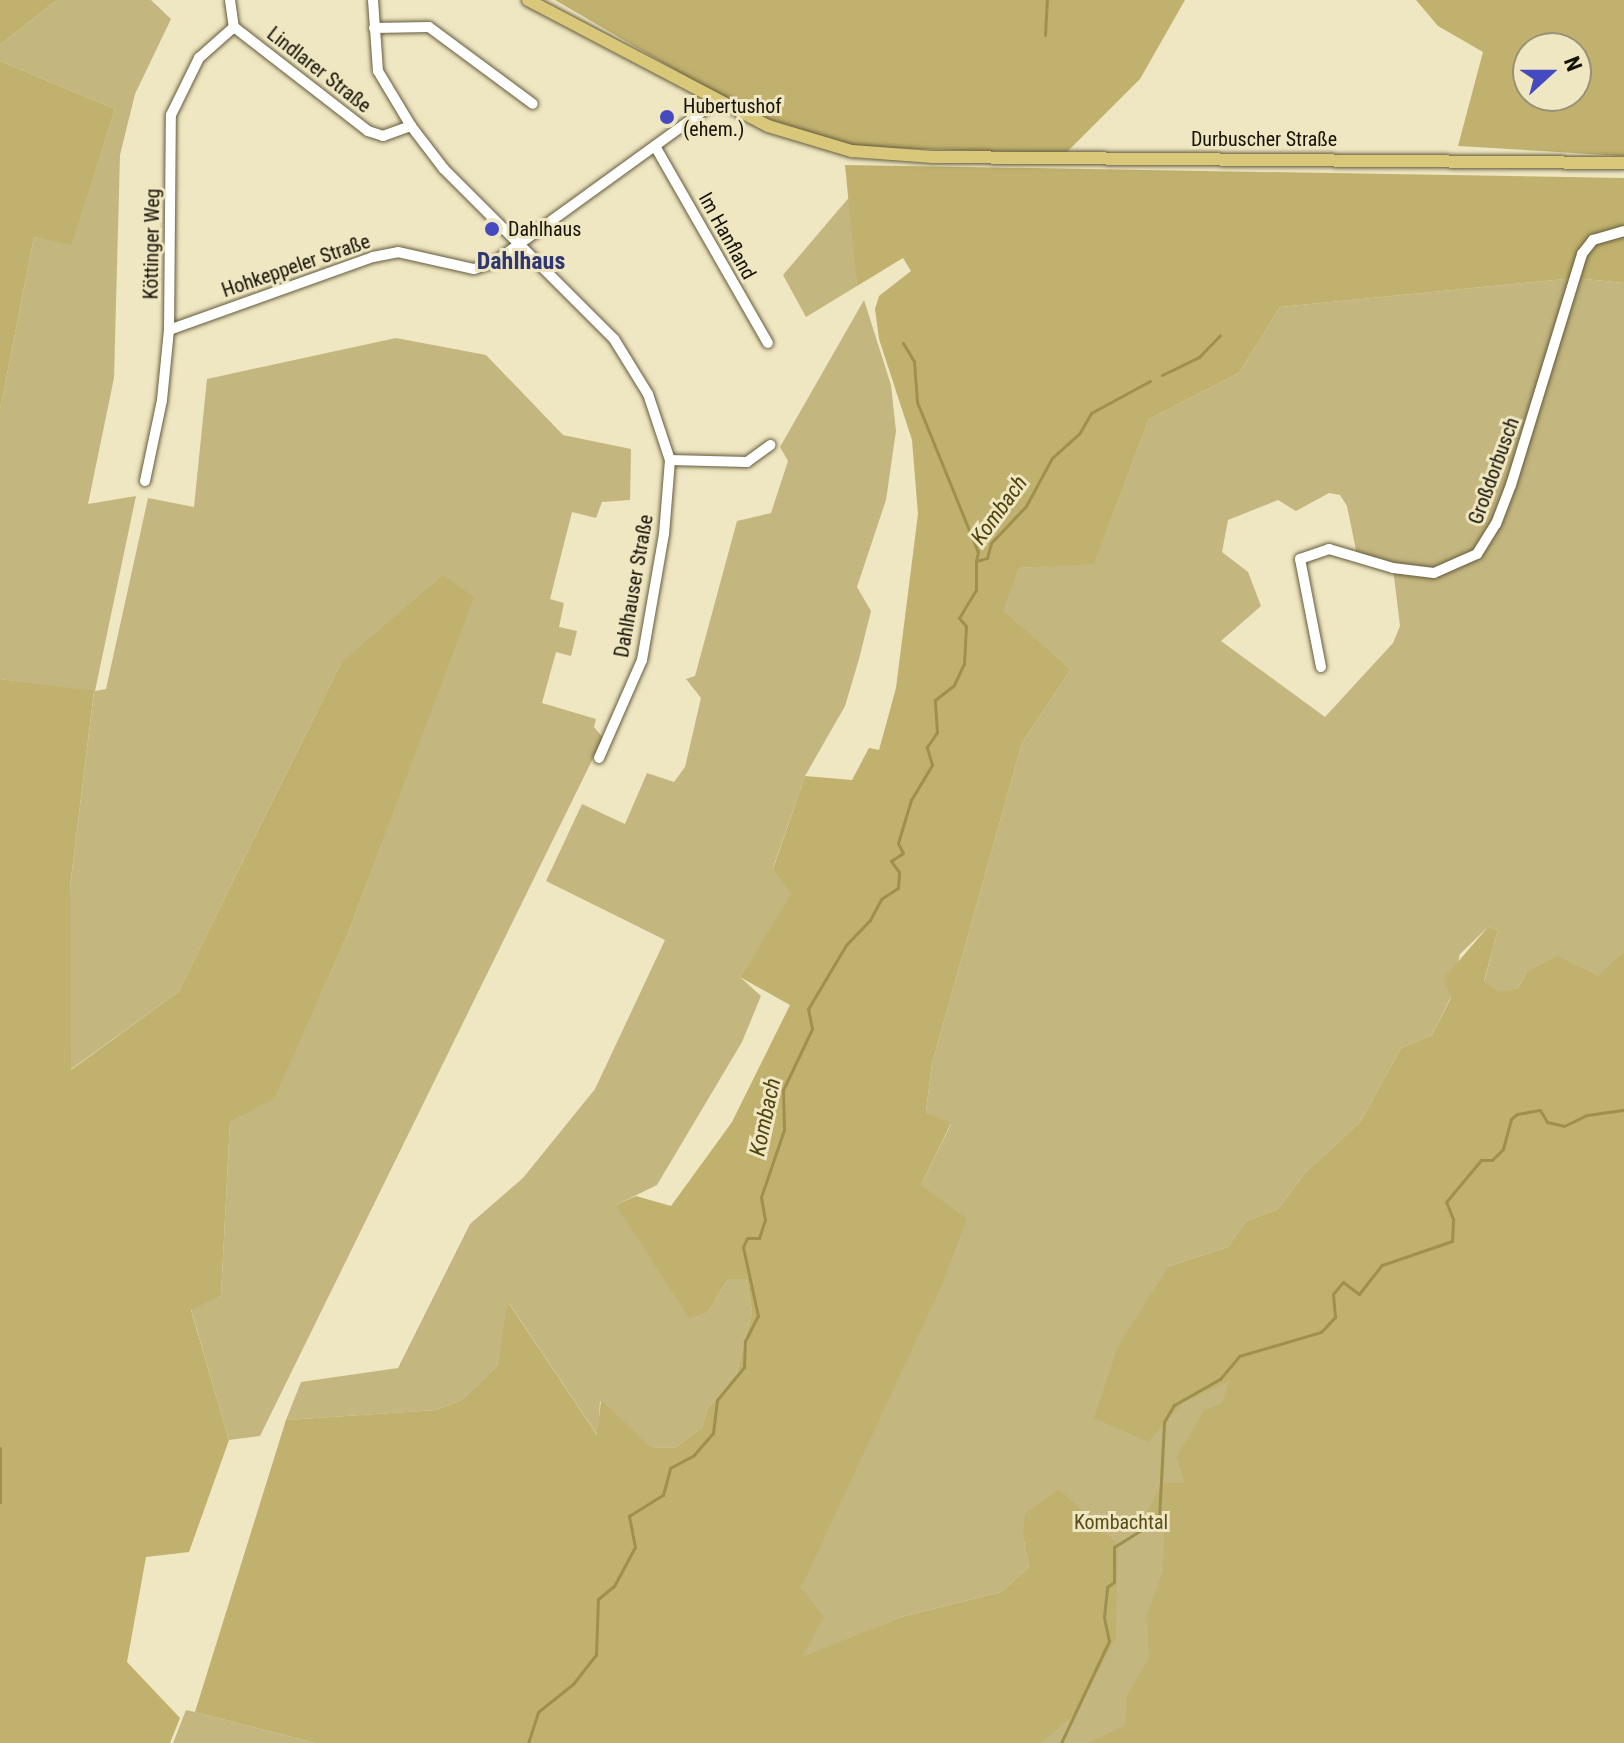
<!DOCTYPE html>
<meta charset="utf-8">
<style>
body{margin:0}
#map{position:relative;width:1624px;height:1743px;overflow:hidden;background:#efe6c2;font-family:"Roboto Condensed",sans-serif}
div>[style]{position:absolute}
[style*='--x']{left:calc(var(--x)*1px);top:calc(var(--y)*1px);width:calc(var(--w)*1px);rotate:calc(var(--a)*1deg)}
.green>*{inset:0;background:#c4b67f}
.forest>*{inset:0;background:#c1b16e}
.stream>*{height:3px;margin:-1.5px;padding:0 1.5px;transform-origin:1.5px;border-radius:1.5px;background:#a0904e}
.roads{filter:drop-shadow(0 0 2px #645c3c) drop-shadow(0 0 2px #645c3c)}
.minor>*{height:10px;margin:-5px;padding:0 5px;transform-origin:5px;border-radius:5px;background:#fff}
.major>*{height:12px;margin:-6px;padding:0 6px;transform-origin:6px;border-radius:6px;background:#d9c87a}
.dots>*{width:22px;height:22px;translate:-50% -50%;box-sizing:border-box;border:4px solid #efe6c2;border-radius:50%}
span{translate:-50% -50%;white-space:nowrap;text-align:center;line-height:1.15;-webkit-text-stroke:6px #efe6c2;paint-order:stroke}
.street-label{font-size:20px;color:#151206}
.poi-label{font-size:20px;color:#151206}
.left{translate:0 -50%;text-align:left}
.park-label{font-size:20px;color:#584c18}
.water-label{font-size:22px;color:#4f430e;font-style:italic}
.quarter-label{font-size:24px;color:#303671;font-weight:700}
.north{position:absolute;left:1512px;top:32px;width:80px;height:80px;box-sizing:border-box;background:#efe6c2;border:2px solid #989177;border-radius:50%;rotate:69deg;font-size:22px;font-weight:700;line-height:32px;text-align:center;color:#151206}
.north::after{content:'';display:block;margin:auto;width:28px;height:36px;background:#464ac0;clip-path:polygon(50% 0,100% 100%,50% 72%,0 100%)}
</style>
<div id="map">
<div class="green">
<i style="clip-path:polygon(57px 0,151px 0,171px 19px,135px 94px,120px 155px,114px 378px,88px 504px,136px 496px,95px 691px,106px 689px,148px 498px,194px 507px,207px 379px,396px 338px,486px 355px,563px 435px,631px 449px,630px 500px,602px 502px,596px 518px,572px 512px,550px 599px,564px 603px,559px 627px,577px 631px,571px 656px,556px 652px,542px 703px,596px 719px,594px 727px,603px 738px,260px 1436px,229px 1440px,191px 1309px,221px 1296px,230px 1122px,275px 1097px,349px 931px,473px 597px,341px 663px,178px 992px,70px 1070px,70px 887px,94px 692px,0 679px,0 410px,34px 237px,72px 244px,115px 109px,0 61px,0 45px)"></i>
<i style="clip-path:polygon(852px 194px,857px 286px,806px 317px,783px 275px)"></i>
<i style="clip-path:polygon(evenodd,1575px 278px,1624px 283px,1624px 951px,1599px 976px,1546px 967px,1527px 972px,1518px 988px,1498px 993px,1484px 982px,1498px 930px,1488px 927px,1460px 954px,1451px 997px,1432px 1035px,1401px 1048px,1360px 1122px,1305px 1173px,1278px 1209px,1246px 1221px,1228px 1247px,1169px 1266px,1242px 1349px,1157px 1743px,919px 1743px,1057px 1652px,1023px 1535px,1029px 1567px,1001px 1592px,901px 1617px,802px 1658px,801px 1589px,921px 1185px,951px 1124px,926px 1112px,932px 1064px,1022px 743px,1071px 669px,1002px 611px,1019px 568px,1094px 563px,1149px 419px,1239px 373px,1280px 307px,1575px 278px,1329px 493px,1340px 495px,1347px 506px,1358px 560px,1393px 568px,1400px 626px,1393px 643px,1325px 717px,1221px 641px,1261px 606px,1248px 572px,1222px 552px,1228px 520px,1278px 500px,1296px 511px,1329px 493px)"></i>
<i style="clip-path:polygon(864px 300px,891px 385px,896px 431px,886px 500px,857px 587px,871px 611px,859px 659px,845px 706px,805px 776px,773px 868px,792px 894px,740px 977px,761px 996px,742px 1042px,657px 1185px,616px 1205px,708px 1312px,728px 1279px,746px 1279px,752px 1311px,736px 1376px,707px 1409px,702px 1427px,675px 1448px,651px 1447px,600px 1401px,598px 1436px,509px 1303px,497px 1366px,462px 1400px,436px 1410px,286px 1420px,301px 1382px,398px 1368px,470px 1224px,523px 1178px,595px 1089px,665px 940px,546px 881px,582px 804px,625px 824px,647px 773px,674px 782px,685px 767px,701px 698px,686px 679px,695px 676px,737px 521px,771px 513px,788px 461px,780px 447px)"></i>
<i style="clip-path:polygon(186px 1710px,195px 1712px,315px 1743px,173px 1743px)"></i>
</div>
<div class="forest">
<i style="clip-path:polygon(0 0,57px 0,0 45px)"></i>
<i style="clip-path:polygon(555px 0,1185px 0,1140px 79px,1066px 153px,852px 147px,779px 124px,715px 93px)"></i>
<i style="clip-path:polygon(evenodd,1416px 0,1624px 0,1624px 156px,1458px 146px,1483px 52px,1438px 26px,1416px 0,1528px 48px,1576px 48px,1576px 96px,1528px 96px,1528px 48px)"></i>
<i style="clip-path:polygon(0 61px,115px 109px,72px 245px,34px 237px,0 410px)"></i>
<i style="clip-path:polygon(845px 165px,1624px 178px,1624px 283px,1575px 278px,1280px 307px,1239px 373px,1149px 419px,1094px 564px,1019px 568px,1003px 611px,1071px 669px,1022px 743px,932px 1064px,926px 1112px,951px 1123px,921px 1185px,967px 1219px,941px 1287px,801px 1588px,824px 1617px,802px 1657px,901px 1617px,1001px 1592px,1029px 1567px,1023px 1535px,1025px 1514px,1059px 1489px,1118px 1544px,1116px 1638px,1077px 1712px,1041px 1743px,315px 1743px,195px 1712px,286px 1420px,436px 1410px,462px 1400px,497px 1366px,508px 1302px,597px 1435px,601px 1400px,651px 1447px,675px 1448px,702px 1427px,707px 1409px,736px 1376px,752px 1311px,746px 1279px,728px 1279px,708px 1312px,689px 1318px,616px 1205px,636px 1196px,671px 1206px,732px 1122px,790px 1005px,740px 977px,791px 894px,773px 869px,805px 776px,852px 780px,869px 748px,879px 750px,896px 688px,918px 514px,912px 440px,879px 339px,875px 309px,879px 296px,911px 271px,903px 258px,857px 286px)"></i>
<i style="clip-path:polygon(443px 575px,474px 597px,349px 931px,275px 1098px,230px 1122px,221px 1296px,191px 1310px,229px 1440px,189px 1552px,146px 1557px,127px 1662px,180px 1718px,170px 1743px,0 1743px,0 679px,94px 691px,70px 887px,71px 1070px,178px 992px,341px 663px)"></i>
<i style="clip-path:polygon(1488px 927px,1498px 930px,1484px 981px,1498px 992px,1518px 988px,1527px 972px,1557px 956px,1598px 976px,1624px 951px,1624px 1743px,1087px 1743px,1125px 1726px,1127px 1695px,1149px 1658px,1147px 1616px,1163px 1570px,1164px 1532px,1147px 1512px,1163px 1483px,1184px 1483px,1177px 1456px,1204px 1410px,1222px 1403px,1229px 1381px,1183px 1403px,1148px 1442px,1094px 1418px,1118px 1346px,1169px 1266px,1228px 1247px,1246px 1221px,1278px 1209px,1305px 1173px,1360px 1122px,1401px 1048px,1432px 1035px,1451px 998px,1444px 978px)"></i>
</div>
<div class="stream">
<i style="--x:1045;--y:35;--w:35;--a:-87"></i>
<i style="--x:903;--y:343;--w:21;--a:59"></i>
<i style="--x:914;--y:361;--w:41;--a:85.8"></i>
<i style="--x:917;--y:402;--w:162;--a:67.9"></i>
<i style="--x:978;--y:552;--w:9;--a:103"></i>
<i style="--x:1162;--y:375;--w:41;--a:-25.9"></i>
<i style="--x:1199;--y:357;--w:30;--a:-46"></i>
<i style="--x:0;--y:1448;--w:54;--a:90"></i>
<i style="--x:528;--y:1743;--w:33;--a:-72"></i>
<i style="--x:538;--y:1712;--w:45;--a:-38.7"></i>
<i style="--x:573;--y:1684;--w:37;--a:-52"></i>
<i style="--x:596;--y:1655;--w:56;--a:-88"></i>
<i style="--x:598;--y:1599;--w:21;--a:-39"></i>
<i style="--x:614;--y:1586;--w:44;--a:-61.7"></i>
<i style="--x:635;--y:1547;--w:32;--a:-101"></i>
<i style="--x:629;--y:1516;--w:40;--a:-32"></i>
<i style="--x:663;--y:1495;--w:28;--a:-75"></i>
<i style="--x:670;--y:1468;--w:26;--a:-28"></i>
<i style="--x:693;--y:1456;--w:30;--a:-49"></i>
<i style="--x:713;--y:1433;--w:33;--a:-83"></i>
<i style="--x:717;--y:1400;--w:43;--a:-50.7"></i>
<i style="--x:744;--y:1367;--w:26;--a:-88"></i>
<i style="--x:745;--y:1341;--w:28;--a:-63"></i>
<i style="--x:758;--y:1316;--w:71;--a:-102.3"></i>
<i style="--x:743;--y:1247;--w:10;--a:-66"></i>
<i style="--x:747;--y:1238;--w:12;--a:0"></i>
<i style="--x:759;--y:1238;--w:19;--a:-72"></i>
<i style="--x:765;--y:1220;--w:23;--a:-100"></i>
<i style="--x:761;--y:1197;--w:71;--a:-71.1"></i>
<i style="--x:784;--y:1130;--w:40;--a:-91.4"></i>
<i style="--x:783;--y:1090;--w:68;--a:-64.6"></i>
<i style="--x:812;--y:1029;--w:20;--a:-101"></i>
<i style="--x:808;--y:1009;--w:74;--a:-59.3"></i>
<i style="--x:846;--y:945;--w:35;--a:-46"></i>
<i style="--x:870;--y:920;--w:24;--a:-62"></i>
<i style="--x:881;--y:899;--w:20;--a:-33"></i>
<i style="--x:898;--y:888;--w:16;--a:-86"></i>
<i style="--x:899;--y:872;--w:14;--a:-126"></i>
<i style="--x:891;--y:861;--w:14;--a:-34"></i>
<i style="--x:903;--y:853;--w:11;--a:-117"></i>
<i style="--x:898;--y:843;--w:45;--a:-73.2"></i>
<i style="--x:911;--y:800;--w:41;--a:-59"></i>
<i style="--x:932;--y:765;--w:19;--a:-106"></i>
<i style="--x:927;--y:747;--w:18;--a:-56"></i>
<i style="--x:937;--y:732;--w:32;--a:-94"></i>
<i style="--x:935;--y:700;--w:24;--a:-38"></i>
<i style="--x:954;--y:685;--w:23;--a:-65"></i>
<i style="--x:964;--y:664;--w:38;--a:-87"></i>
<i style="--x:966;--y:626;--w:11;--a:-131"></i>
<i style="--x:959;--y:618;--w:33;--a:-59"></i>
<i style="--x:976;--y:590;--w:29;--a:-90"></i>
<i style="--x:976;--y:561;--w:11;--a:-15"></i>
<i style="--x:987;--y:558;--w:16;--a:-75"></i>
<i style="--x:991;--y:543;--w:51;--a:-46.6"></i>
<i style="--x:1026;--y:506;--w:55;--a:-61.6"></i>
<i style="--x:1052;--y:458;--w:36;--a:-42"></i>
<i style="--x:1079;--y:434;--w:24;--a:-60"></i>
<i style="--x:1091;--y:413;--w:67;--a:-28.5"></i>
<i style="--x:1061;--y:1743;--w:113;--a:-64.8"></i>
<i style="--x:1109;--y:1641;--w:25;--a:-102"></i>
<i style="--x:1104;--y:1617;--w:30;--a:-84"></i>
<i style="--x:1107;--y:1587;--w:9;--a:-36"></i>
<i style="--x:1114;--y:1582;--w:35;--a:-90"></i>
<i style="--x:1114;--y:1547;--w:53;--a:-31.9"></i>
<i style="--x:1159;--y:1519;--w:97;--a:-87"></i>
<i style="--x:1164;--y:1422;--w:20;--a:-60"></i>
<i style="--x:1174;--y:1405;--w:53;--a:-29.5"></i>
<i style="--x:1220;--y:1379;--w:30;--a:-50"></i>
<i style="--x:1239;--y:1356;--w:85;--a:-16.3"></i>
<i style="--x:1321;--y:1332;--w:21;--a:-47"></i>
<i style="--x:1335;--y:1317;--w:23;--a:-95"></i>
<i style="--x:1333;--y:1294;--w:16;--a:-50"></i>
<i style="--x:1343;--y:1282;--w:20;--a:37"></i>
<i style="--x:1359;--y:1294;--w:37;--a:-52"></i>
<i style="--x:1382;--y:1265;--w:74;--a:-18.9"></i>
<i style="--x:1452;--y:1241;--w:22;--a:-87"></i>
<i style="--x:1453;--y:1219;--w:18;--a:-112"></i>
<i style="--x:1446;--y:1202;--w:55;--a:-50.2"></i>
<i style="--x:1481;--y:1160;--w:11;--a:0"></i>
<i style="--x:1492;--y:1160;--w:16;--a:-45"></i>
<i style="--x:1503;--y:1149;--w:31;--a:-75"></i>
<i style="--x:1511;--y:1119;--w:8;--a:-40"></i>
<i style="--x:1517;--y:1114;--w:23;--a:-10"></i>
<i style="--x:1540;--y:1110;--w:14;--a:60"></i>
<i style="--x:1547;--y:1122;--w:17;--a:13"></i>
<i style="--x:1564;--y:1126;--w:25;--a:-26"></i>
<i style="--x:1587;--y:1115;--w:37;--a:-8"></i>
</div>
<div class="roads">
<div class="minor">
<i style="--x:230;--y:0;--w:27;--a:82"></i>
<i style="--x:234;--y:27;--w:170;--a:37.8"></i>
<i style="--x:368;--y:131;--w:16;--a:18"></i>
<i style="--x:383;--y:136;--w:30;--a:-20"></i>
<i style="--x:373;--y:0;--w:71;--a:86"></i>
<i style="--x:378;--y:71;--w:64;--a:59"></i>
<i style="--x:411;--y:126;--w:54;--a:52.5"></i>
<i style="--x:444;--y:169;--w:240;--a:45"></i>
<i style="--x:614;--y:339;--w:65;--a:58.3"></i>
<i style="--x:648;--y:394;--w:70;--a:71.6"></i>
<i style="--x:670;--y:460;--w:74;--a:94.6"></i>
<i style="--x:664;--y:534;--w:128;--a:99.9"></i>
<i style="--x:642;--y:660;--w:107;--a:113.7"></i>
<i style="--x:374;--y:28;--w:55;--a:-1"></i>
<i style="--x:429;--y:27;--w:129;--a:36.5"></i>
<i style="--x:655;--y:146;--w:227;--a:60.2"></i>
<i style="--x:169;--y:330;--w:217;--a:-19.7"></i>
<i style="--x:373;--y:257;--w:25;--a:-11"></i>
<i style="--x:398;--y:252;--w:78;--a:12.6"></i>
<i style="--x:474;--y:269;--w:20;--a:-18"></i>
<i style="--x:493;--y:263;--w:278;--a:-35.9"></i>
<i style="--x:670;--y:460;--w:77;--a:1.5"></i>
<i style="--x:747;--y:462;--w:29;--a:-36"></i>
<i style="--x:145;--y:481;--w:83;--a:-78.1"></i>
<i style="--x:162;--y:400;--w:70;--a:-84.3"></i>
<i style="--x:169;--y:330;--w:215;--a:-89.5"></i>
<i style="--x:171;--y:115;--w:64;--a:-63.8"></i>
<i style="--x:199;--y:58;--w:47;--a:-41.5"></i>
<i style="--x:1321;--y:667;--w:110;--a:-101"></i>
<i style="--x:1300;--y:559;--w:31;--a:-19"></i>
<i style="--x:1329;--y:549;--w:67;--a:16.5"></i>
<i style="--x:1393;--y:568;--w:41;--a:7"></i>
<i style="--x:1434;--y:573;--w:47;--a:-23.8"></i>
<i style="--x:1477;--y:554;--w:36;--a:-58"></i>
<i style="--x:1496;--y:524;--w:42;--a:-69"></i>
<i style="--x:1511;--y:485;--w:242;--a:-72.9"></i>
<i style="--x:1582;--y:254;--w:18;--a:-52"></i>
<i style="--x:1593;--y:240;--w:32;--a:-16"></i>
</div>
<div class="major">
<i style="--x:528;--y:0;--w:271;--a:27.7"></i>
<i style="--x:768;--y:126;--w:88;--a:16.6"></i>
<i style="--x:852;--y:151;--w:81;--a:4.2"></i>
<i style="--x:933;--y:157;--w:691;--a:0.5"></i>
</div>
</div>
<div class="dots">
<i style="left:667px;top:117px;background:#464ac0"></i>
<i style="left:492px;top:229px;background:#464ac0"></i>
</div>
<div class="street-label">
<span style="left:319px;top:70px;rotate:38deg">Lindlarer Straße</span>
<span style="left:1264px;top:139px">Durbuscher Straße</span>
<span style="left:727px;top:236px;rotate:61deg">Im Hanfland</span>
<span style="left:152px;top:244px;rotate:-89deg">Köttinger Weg</span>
<span style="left:296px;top:266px;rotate:-19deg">Hohkeppeler Straße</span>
<span style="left:1494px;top:471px;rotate:-70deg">Großdorbusch</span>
<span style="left:634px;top:586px;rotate:-80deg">Dahlhauser Straße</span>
</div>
<div class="poi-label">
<span class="left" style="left:683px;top:118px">Hubertushof<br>(ehem.)</span>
<span class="left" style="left:508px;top:229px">Dahlhaus</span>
</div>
<div class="park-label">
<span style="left:1121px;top:1522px">Kombachtal</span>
</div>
<div class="water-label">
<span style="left:999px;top:510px;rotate:-54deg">Kombach</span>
<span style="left:765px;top:1117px;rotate:-78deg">Kombach</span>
</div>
<div class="quarter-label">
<span style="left:521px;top:262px">Dahlhaus</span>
</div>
<div class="north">N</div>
</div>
